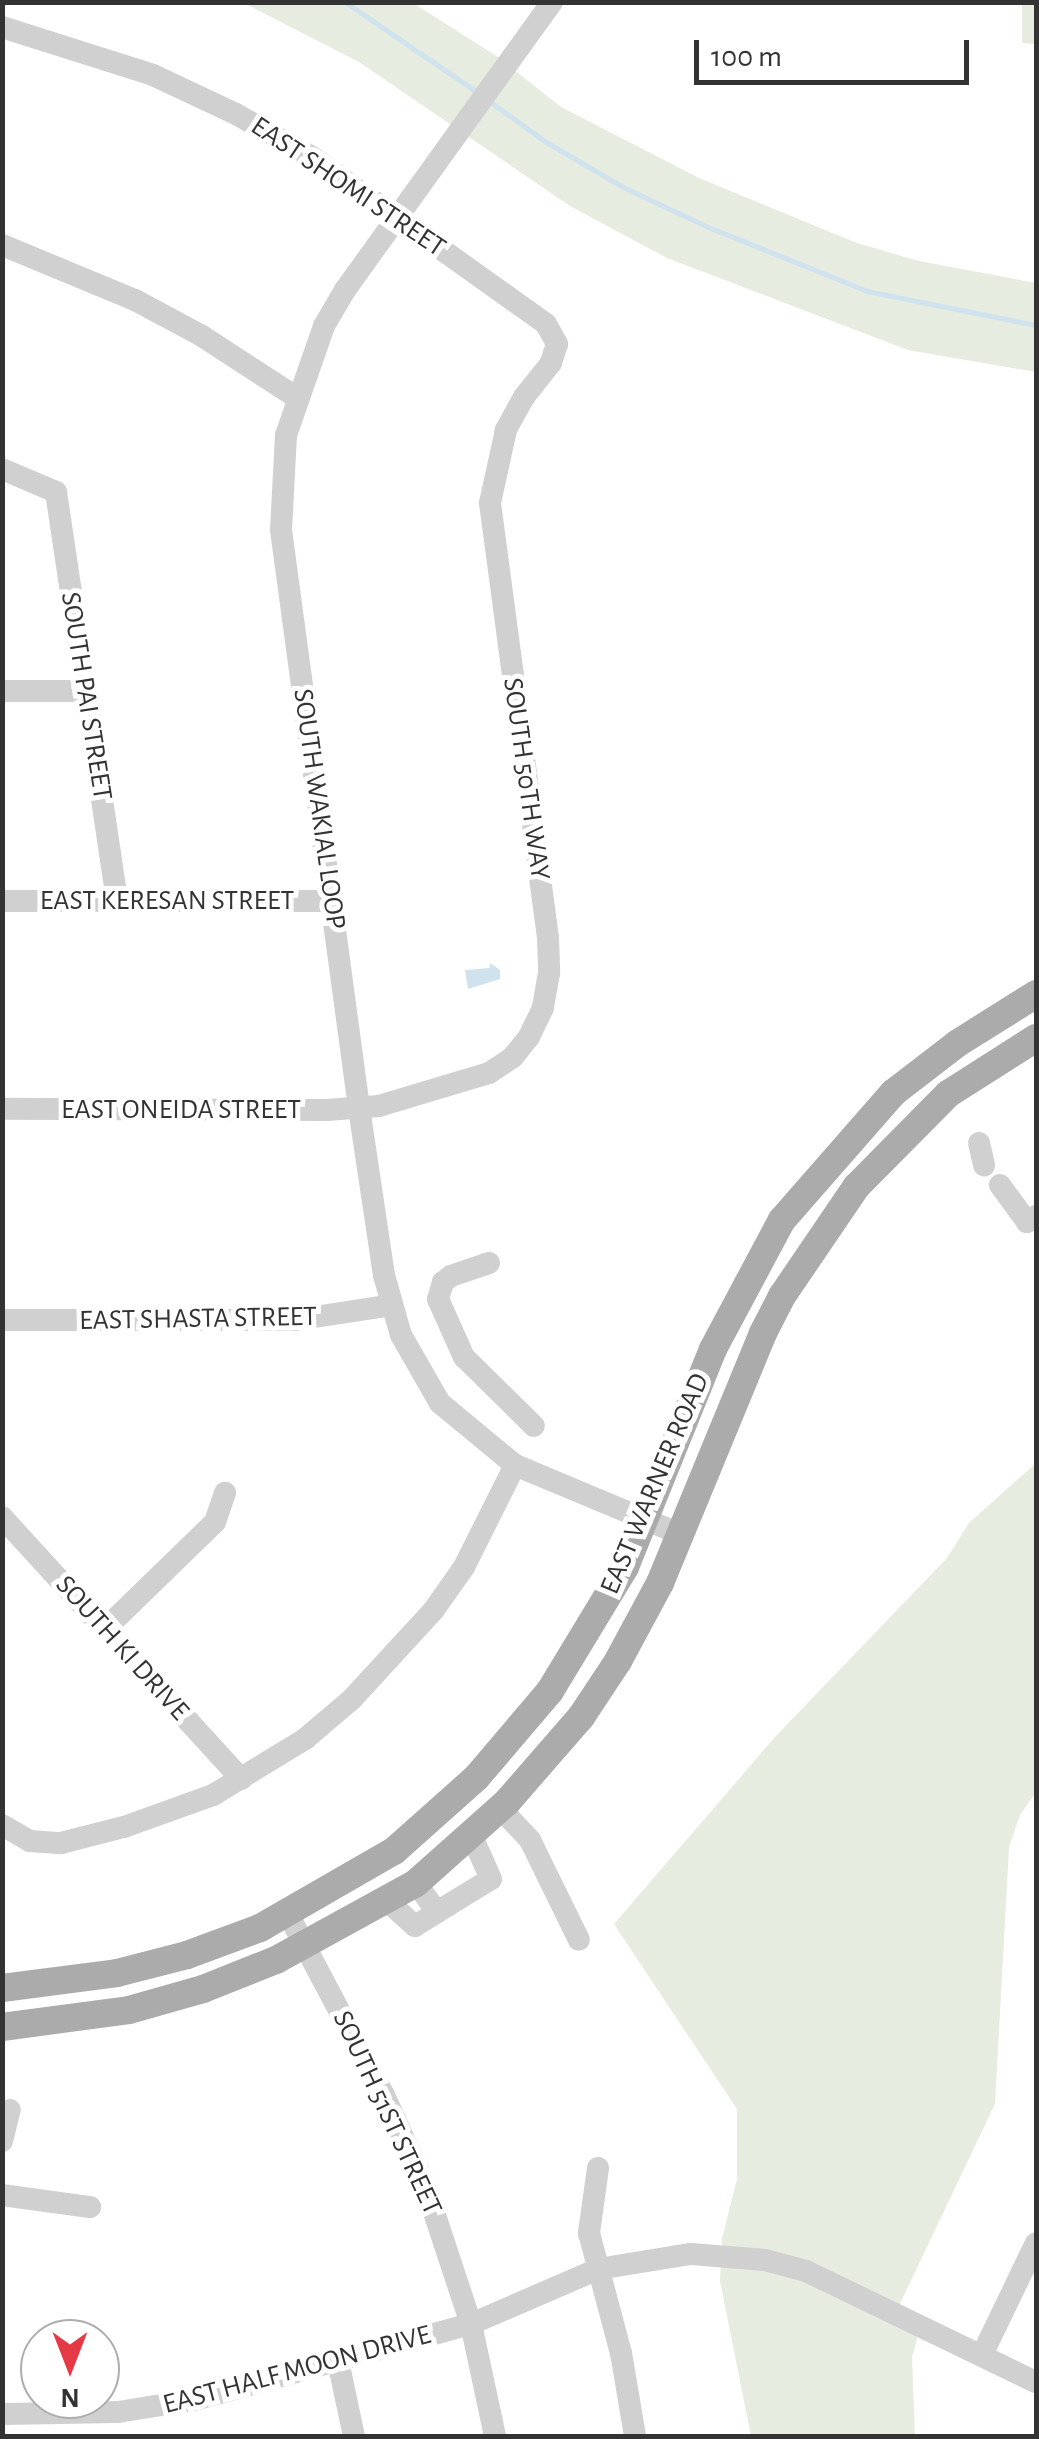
<!DOCTYPE html>
<style>
body{margin:0}
#map{position:relative;width:1039px;height:2439px;overflow:hidden;background:#fff;font-family:"Alegreya Sans",sans-serif}
div>[style]{position:absolute}
[style*='--x']{left:calc(var(--x)*1px);top:calc(var(--y)*1px);width:calc(var(--w)*1px);rotate:calc(var(--a)*1deg)}
.green>*{inset:0;background:#e6ecdf}
.water>*{inset:0;background:#cfe2ee}
.stream>*{height:5px;margin:-2.5px;padding:0 2.5px;transform-origin:2.5px;border-radius:2.5px;background:#cfe2ee}
.minor>*{height:22px;margin:-11px;padding:0 11px;transform-origin:11px;border-radius:11px;background:#d0d0d0}
.major>*{height:28px;margin:-14px;padding:0 14px;transform-origin:14px;border-radius:14px;background:#ababab}
span{translate:-50% -50%;white-space:nowrap;text-align:center;line-height:1.15;-webkit-text-stroke:10px #fff;paint-order:stroke}
.street-label{font-size:28px;color:#333}
.frame{position:absolute;inset:0;border:5px solid #333;pointer-events:none}
.north{position:absolute;left:20px;top:2319px;width:100px;height:100px;box-sizing:border-box;background:#fff;border:2px solid #adadad;border-radius:50%;rotate:180deg;font-size:28px;font-weight:700;line-height:40px;text-align:center;color:#333}
.north::after{content:'';display:block;margin:auto;width:35px;height:45px;background:#e63946;clip-path:polygon(50% 0,100% 100%,50% 72%,0 100%)}
.scale{position:absolute;left:694px;top:40px;width:275px;height:45px;box-sizing:border-box;border:5px solid #333;border-top:0;padding-left:12px;font-size:30px;line-height:35px;white-space:nowrap;color:#333;-webkit-text-stroke:8px #fff;paint-order:stroke}
</style>
<div id="map">
<div class="green">
<i style="clip-path:polygon(244px 3px,413px 3px,498px 57px,561px 107px,699px 178px,857px 243px,919px 261px,1036px 283px,1036px 372px,908px 350px,667px 258px,570px 206px,359px 62px)"></i>
<i style="clip-path:polygon(1022px 3px,1036px 3px,1036px 44px,1022px 43px)"></i>
<i style="clip-path:polygon(1036px 1463px,1036px 1792px,1020px 1815px,1009px 1847px,995px 2104px,896px 2312px,921px 2325px,912px 2357px,915px 2436px,751px 2436px,720px 2281px,722px 2239px,737px 2179px,737px 2109px,614px 1924px,775px 1737px,947px 1558px,969px 1523px)"></i>
</div>
<div class="water">
<i style="clip-path:polygon(490px 963px,500px 970px,500px 979px,468px 989px,465px 970px,490px 968px)"></i>
</div>
<div class="stream">
<i style="--x:345;--y:2;--w:160;--a:34.3"></i>
<i style="--x:489;--y:101;--w:70;--a:35.7"></i>
<i style="--x:546;--y:142;--w:89;--a:30.3"></i>
<i style="--x:623;--y:187;--w:94;--a:25.2"></i>
<i style="--x:708;--y:227;--w:171;--a:21.9"></i>
<i style="--x:867;--y:291;--w:172;--a:11.4"></i>
</div>
<div class="minor">
<i style="--x:552;--y:2;--w:355;--a:125.7"></i>
<i style="--x:345;--y:290;--w:42;--a:120.3"></i>
<i style="--x:324;--y:326;--w:115;--a:109.2"></i>
<i style="--x:286;--y:435;--w:95;--a:93"></i>
<i style="--x:281;--y:530;--w:583;--a:82.31"></i>
<i style="--x:359;--y:1108;--w:169;--a:81.5"></i>
<i style="--x:384;--y:1275;--w:62;--a:74.2"></i>
<i style="--x:401;--y:1335;--w:78;--a:60.2"></i>
<i style="--x:440;--y:1403;--w:97;--a:39.6"></i>
<i style="--x:515;--y:1465;--w:179;--a:22.7"></i>
<i style="--x:2;--y:27;--w:158;--a:17.6"></i>
<i style="--x:153;--y:75;--w:92;--a:25.2"></i>
<i style="--x:236;--y:114;--w:87;--a:29.5"></i>
<i style="--x:312;--y:157;--w:287;--a:35.5"></i>
<i style="--x:546;--y:324;--w:23;--a:61"></i>
<i style="--x:557;--y:344;--w:20;--a:108"></i>
<i style="--x:551;--y:363;--w:43;--a:128.5"></i>
<i style="--x:524;--y:397;--w:38;--a:119"></i>
<i style="--x:506;--y:430;--w:75;--a:102.4"></i>
<i style="--x:490;--y:503;--w:439;--a:82.4"></i>
<i style="--x:548;--y:938;--w:35;--a:88"></i>
<i style="--x:549;--y:973;--w:36;--a:100"></i>
<i style="--x:543;--y:1008;--w:32;--a:116"></i>
<i style="--x:529;--y:1037;--w:26;--a:129"></i>
<i style="--x:513;--y:1057;--w:29;--a:146"></i>
<i style="--x:489;--y:1073;--w:115;--a:163.3"></i>
<i style="--x:379;--y:1106;--w:52;--a:175.6"></i>
<i style="--x:327;--y:1110;--w:325;--a:-179.8"></i>
<i style="--x:2;--y:245;--w:144;--a:22.5"></i>
<i style="--x:135;--y:300;--w:76;--a:28.2"></i>
<i style="--x:202;--y:336;--w:112;--a:33"></i>
<i style="--x:2;--y:469;--w:59;--a:23.1"></i>
<i style="--x:56;--y:492;--w:414;--a:81.5"></i>
<i style="--x:2;--y:691;--w:83;--a:0"></i>
<i style="--x:2;--y:901;--w:330;--a:0"></i>
<i style="--x:979;--y:1143;--w:23;--a:77"></i>
<i style="--x:1000;--y:1185;--w:46;--a:53.9"></i>
<i style="--x:1027;--y:1222;--w:11;--a:-34"></i>
<i style="--x:489;--y:1263;--w:40;--a:161.1"></i>
<i style="--x:451;--y:1276;--w:10;--a:143"></i>
<i style="--x:443;--y:1282;--w:18;--a:106"></i>
<i style="--x:438;--y:1299;--w:64;--a:65.9"></i>
<i style="--x:464;--y:1357;--w:98;--a:44.6"></i>
<i style="--x:2;--y:1320;--w:293;--a:0"></i>
<i style="--x:295;--y:1320;--w:98;--a:-8.8"></i>
<i style="--x:2;--y:1517;--w:355;--a:47.6"></i>
<i style="--x:105;--y:1629;--w:153;--a:-44.2"></i>
<i style="--x:215;--y:1522;--w:31;--a:-71"></i>
<i style="--x:500;--y:1808;--w:44;--a:46.8"></i>
<i style="--x:530;--y:1840;--w:111;--a:63.9"></i>
<i style="--x:2;--y:1825;--w:32;--a:30"></i>
<i style="--x:30;--y:1841;--w:31;--a:4"></i>
<i style="--x:61;--y:1843;--w:65;--a:-14.3"></i>
<i style="--x:124;--y:1827;--w:95;--a:-19.8"></i>
<i style="--x:213;--y:1795;--w:108;--a:-31.3"></i>
<i style="--x:305;--y:1739;--w:62;--a:-40.4"></i>
<i style="--x:352;--y:1699;--w:120;--a:-47.4"></i>
<i style="--x:433;--y:1611;--w:54;--a:-54.8"></i>
<i style="--x:464;--y:1567;--w:114;--a:-63.4"></i>
<i style="--x:416;--y:1883;--w:36;--a:54"></i>
<i style="--x:437;--y:1912;--w:63;--a:-31.4"></i>
<i style="--x:491;--y:1879;--w:49;--a:-114"></i>
<i style="--x:386;--y:1900;--w:39;--a:42"></i>
<i style="--x:415;--y:1926;--w:26;--a:-32"></i>
<i style="--x:288;--y:1914;--w:205;--a:62.1"></i>
<i style="--x:384;--y:2095;--w:102;--a:65.7"></i>
<i style="--x:426;--y:2188;--w:143;--a:71.7"></i>
<i style="--x:471;--y:2324;--w:115;--a:77.9"></i>
<i style="--x:2;--y:2141;--w:32;--a:-76"></i>
<i style="--x:598;--y:2168;--w:66;--a:97.9"></i>
<i style="--x:589;--y:2233;--w:124;--a:75.1"></i>
<i style="--x:621;--y:2353;--w:84;--a:80.4"></i>
<i style="--x:2;--y:2195;--w:89;--a:7.8"></i>
<i style="--x:982;--y:2355;--w:124;--a:-64.3"></i>
<i style="--x:338;--y:2361;--w:77;--a:78"></i>
<i style="--x:2;--y:2414;--w:116;--a:-1"></i>
<i style="--x:118;--y:2412;--w:81;--a:-9.2"></i>
<i style="--x:198;--y:2399;--w:283;--a:-15.4"></i>
<i style="--x:471;--y:2324;--w:138;--a:-23.4"></i>
<i style="--x:598;--y:2269;--w:94;--a:-9.2"></i>
<i style="--x:691;--y:2254;--w:74;--a:4.6"></i>
<i style="--x:765;--y:2260;--w:42;--a:15"></i>
<i style="--x:806;--y:2271;--w:255;--a:25.8"></i>
</div>
<div class="major">
<i style="--x:2;--y:1988;--w:116;--a:-7.4"></i>
<i style="--x:117;--y:1973;--w:72;--a:-14.4"></i>
<i style="--x:187;--y:1955;--w:78;--a:-20.3"></i>
<i style="--x:260;--y:1928;--w:155;--a:-29.9"></i>
<i style="--x:394;--y:1851;--w:110;--a:-41.7"></i>
<i style="--x:476;--y:1778;--w:114;--a:-49.6"></i>
<i style="--x:550;--y:1691;--w:145;--a:-58.8"></i>
<i style="--x:625;--y:1567;--w:235;--a:-68"></i>
<i style="--x:713;--y:1349;--w:146;--a:-61.9"></i>
<i style="--x:782;--y:1220;--w:169;--a:-48.8"></i>
<i style="--x:893;--y:1093;--w:82;--a:-37.6"></i>
<i style="--x:958;--y:1043;--w:92;--a:-32.1"></i>
<i style="--x:2;--y:2027;--w:128;--a:-7.6"></i>
<i style="--x:129;--y:2010;--w:77;--a:-15.8"></i>
<i style="--x:203;--y:1989;--w:79;--a:-21.7"></i>
<i style="--x:276;--y:1960;--w:160;--a:-28.8"></i>
<i style="--x:416;--y:1883;--w:122;--a:-41.7"></i>
<i style="--x:507;--y:1802;--w:113;--a:-49"></i>
<i style="--x:581;--y:1717;--w:67;--a:-56.5"></i>
<i style="--x:618;--y:1661;--w:89;--a:-61.7"></i>
<i style="--x:660;--y:1583;--w:270;--a:-67.6"></i>
<i style="--x:763;--y:1333;--w:42;--a:-62.8"></i>
<i style="--x:782;--y:1296;--w:132;--a:-55.8"></i>
<i style="--x:856;--y:1187;--w:131;--a:-45.3"></i>
<i style="--x:948;--y:1094;--w:104;--a:-32.5"></i>
</div>
<div class="street-label">
<span style="left:348px;top:187px;rotate:34deg">EAST SHOMI STREET</span>
<span style="left:86px;top:696px;rotate:81deg">SOUTH PAI STREET</span>
<span style="left:526px;top:779px;rotate:82deg">SOUTH 50TH WAY</span>
<span style="left:319px;top:809px;rotate:82deg">SOUTH WAKIAL LOOP</span>
<span style="left:167px;top:901px">EAST KERESAN STREET</span>
<span style="left:181px;top:1110px">EAST ONEIDA STREET</span>
<span style="left:198px;top:1319px;rotate:-1deg">EAST SHASTA STREET</span>
<span style="left:655px;top:1484px;rotate:-67deg">EAST WARNER ROAD</span>
<span style="left:122px;top:1648px;rotate:48deg">SOUTH KI DRIVE</span>
<span style="left:387px;top:2113px;rotate:65deg">SOUTH 51ST STREET</span>
<span style="left:297px;top:2370px;rotate:-15deg">EAST HALF MOON DRIVE</span>
</div>
<div class="frame"></div>
<div class="north">N</div>
<div class="scale">100 m</div>
</div>
